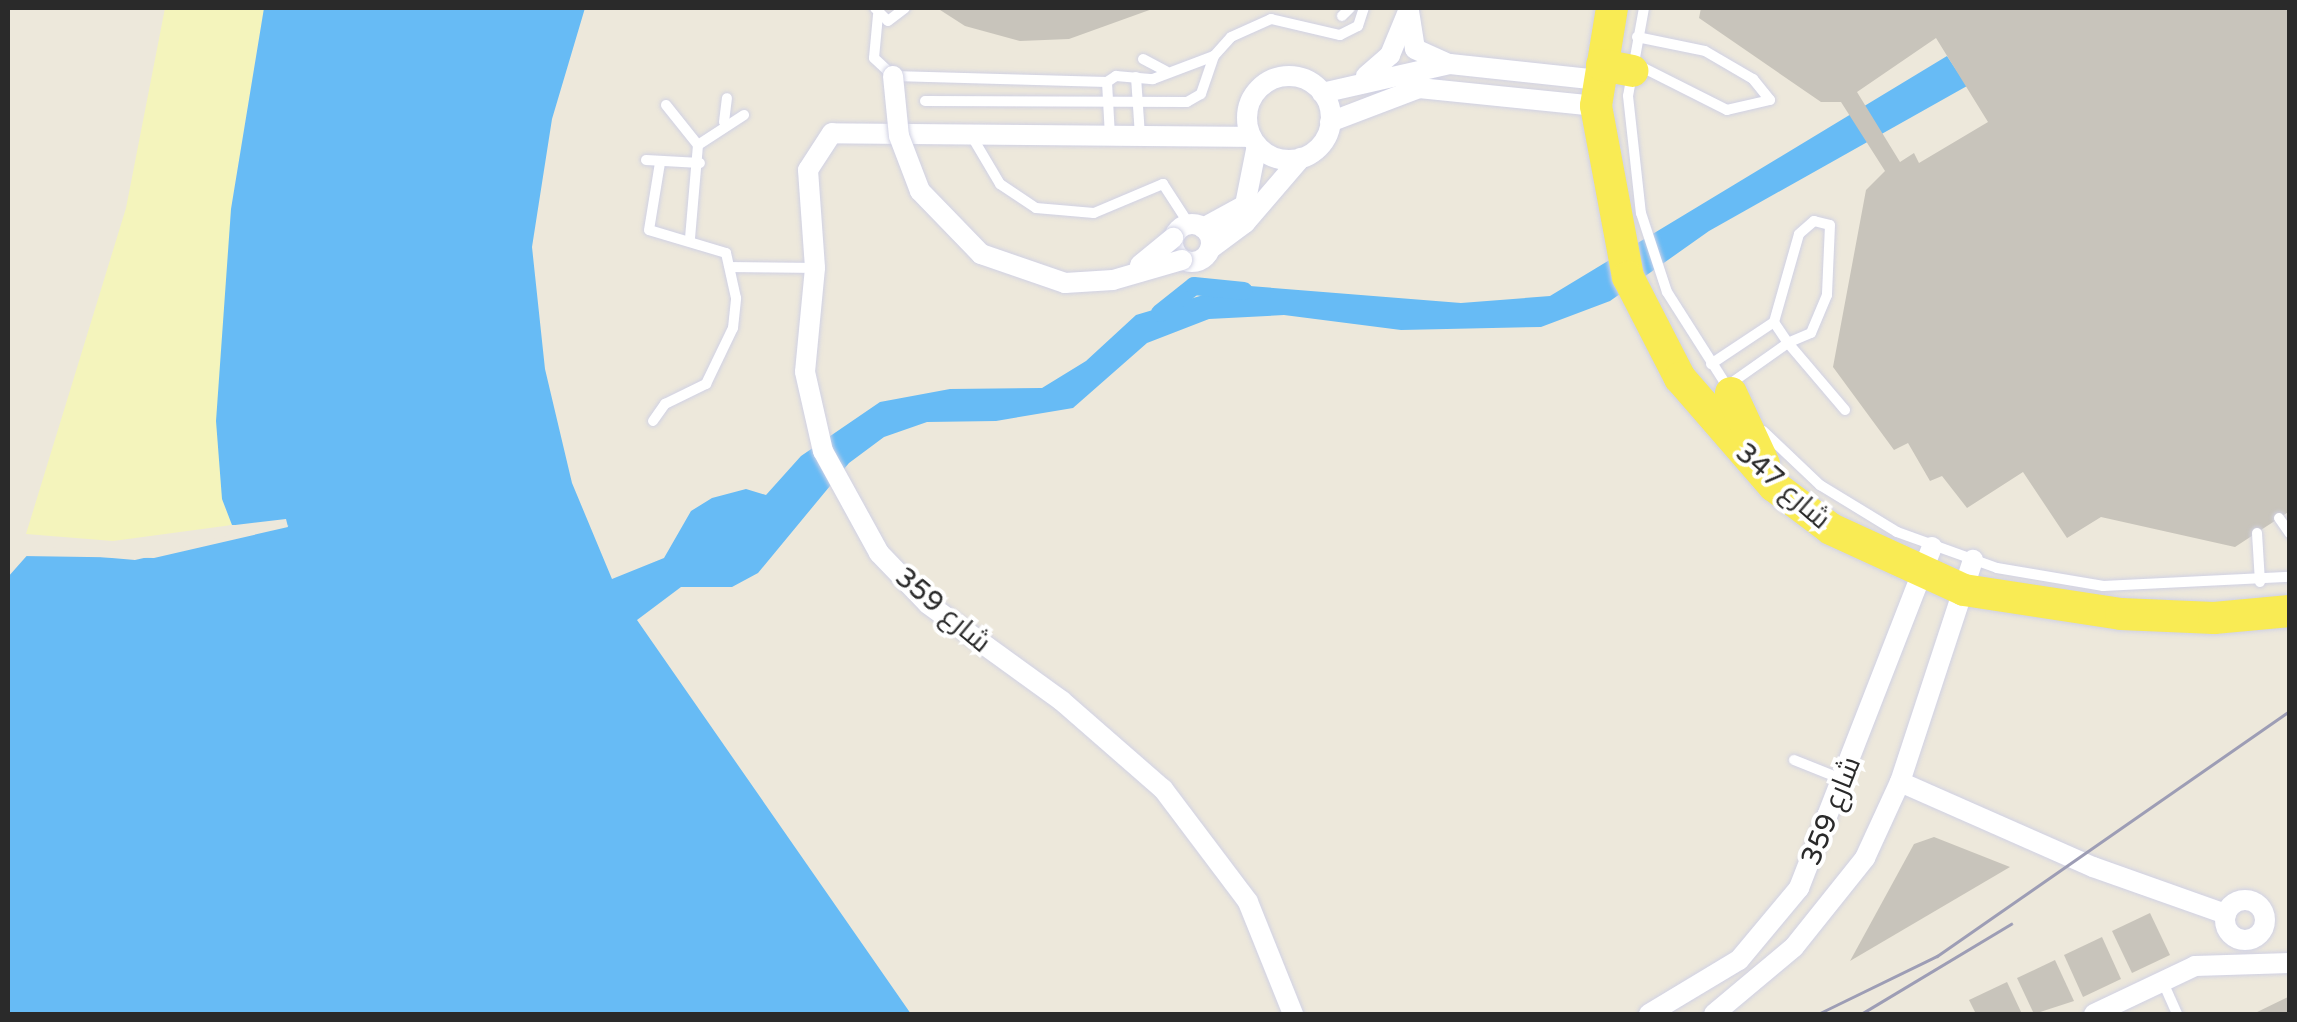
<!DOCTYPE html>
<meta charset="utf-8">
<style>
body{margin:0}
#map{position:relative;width:2297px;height:1022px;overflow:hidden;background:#ede8db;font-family:"Varela Round",Cairo,sans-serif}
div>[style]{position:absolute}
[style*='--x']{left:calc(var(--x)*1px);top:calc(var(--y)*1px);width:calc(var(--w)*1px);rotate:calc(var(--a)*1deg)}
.sand>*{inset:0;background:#f4f4bc}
.water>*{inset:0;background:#67bbf5}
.pier>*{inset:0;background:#ede8db}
.canal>*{height:18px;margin:-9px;padding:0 9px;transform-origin:9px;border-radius:9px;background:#67bbf5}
.building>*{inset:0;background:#c8c4bb}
.roads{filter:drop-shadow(0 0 2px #d0d1e4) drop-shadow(0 0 2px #d0d1e4)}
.lane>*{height:10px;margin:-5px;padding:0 5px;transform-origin:5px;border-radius:5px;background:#fff}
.street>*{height:20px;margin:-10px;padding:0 10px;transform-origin:10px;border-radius:10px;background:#fff}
.street>.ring{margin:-10px;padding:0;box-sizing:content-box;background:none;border:20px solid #fff;border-radius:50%}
.primary>*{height:32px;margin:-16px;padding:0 16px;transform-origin:16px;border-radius:16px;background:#f9eb54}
.tram>*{height:2.5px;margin:-1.25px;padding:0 1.25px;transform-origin:1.25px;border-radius:1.25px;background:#9d9db5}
.bridges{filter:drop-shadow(0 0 2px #d0d1e4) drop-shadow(0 0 2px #d0d1e4)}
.street-bridge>*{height:20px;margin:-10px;padding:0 10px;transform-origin:10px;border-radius:10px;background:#fff}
span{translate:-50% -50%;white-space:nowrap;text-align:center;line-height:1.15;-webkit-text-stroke:8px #fff;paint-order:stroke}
.street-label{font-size:28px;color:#2a2a2a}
.frame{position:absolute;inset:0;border:10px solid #2a2a2a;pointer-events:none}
</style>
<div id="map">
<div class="sand">
<i style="clip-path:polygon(165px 8px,264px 8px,231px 209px,222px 499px,232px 525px,113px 541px,26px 534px,126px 208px)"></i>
</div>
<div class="water">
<i style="clip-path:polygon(264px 8px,585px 8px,552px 119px,532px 247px,545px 369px,572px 483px,612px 579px,664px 558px,691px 511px,712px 498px,746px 489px,766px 495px,801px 456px,880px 402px,950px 389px,1042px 388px,1086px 361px,1136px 315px,1237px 285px,1461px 303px,1550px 296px,1947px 56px,1967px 86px,1709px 231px,1610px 301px,1541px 327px,1401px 330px,1284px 315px,1209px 319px,1147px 343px,1073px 408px,996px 421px,927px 422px,884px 437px,849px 463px,758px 573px,732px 587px,681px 587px,637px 620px,911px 1014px,8px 1014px,8px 577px,31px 551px,135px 560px,289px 525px,232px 525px,222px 499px,216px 421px,231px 209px)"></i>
</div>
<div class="pier">
<i style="clip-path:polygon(286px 519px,288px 527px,154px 558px,22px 556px,31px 546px,153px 553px,271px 526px,237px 532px,227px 526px)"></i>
</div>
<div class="canal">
<i style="--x:1160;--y:313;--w:43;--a:-38.5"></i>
<i style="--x:1194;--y:286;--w:50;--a:5.7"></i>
</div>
<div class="building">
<i style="clip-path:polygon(937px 8px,1155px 8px,1069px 39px,1020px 41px,965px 26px)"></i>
<i style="clip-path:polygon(evenodd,1701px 8px,2290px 8px,2290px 511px,2235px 547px,2101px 517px,2067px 538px,2023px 472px,1967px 508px,1942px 476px,1930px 481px,1908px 443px,1894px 450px,1833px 367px,1866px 190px,1885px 171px,1841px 102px,1821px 102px,1699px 18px,1701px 8px,1936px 38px,1988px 122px,1919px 163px,1914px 153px,1900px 162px,1857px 92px,1936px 38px)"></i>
<i style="clip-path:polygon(1934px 837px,2010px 867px,1850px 961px,1914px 844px)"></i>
<i style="clip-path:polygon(2150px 913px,2170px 955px,2132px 973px,2112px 931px)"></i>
<i style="clip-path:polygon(2102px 937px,2121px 979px,2083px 997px,2064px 955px)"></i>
<i style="clip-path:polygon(2055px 960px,2074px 1001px,2034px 1014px,2017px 978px)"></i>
<i style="clip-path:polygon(2007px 982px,2022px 1014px,1976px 1014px,1969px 1000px)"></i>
<i style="clip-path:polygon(2290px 996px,2290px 1014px,2253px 1014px)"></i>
</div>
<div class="roads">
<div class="lane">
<i style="--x:875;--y:8;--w:18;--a:45"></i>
<i style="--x:888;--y:21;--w:21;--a:-37"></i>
<i style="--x:1644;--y:8;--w:89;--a:100.3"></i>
<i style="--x:1628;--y:96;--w:118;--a:83.7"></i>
<i style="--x:1641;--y:213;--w:83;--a:71.8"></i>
<i style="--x:1667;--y:292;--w:117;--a:57.5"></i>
<i style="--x:878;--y:15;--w:43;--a:95.3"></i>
<i style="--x:874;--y:58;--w:26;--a:43"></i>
<i style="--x:893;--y:76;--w:214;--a:1.6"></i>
<i style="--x:1342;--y:16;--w:11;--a:-45"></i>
<i style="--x:1637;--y:37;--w:69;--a:11.6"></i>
<i style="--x:1705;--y:51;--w:56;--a:30.3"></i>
<i style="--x:1753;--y:79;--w:27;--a:51"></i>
<i style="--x:1770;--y:100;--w:44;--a:166.9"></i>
<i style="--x:1727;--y:110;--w:100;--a:-153.2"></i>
<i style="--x:1143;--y:59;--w:26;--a:28"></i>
<i style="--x:1136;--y:77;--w:58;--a:86.1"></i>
<i style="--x:925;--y:101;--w:262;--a:0.2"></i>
<i style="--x:1187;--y:102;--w:16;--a:-30"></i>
<i style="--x:1201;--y:94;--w:40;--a:-71.1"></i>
<i style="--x:666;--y:105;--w:51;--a:51.3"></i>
<i style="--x:698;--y:145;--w:94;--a:94.9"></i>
<i style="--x:724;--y:122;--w:24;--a:-83"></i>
<i style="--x:971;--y:135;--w:57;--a:59.4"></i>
<i style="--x:1000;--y:184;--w:43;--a:33.7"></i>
<i style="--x:1036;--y:208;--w:58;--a:4.9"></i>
<i style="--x:1094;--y:213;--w:75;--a:-22.8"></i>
<i style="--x:1163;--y:184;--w:48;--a:57"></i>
<i style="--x:1110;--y:136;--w:54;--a:-93.2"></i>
<i style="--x:1107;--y:82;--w:11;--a:-34"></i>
<i style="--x:1116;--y:76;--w:37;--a:5"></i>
<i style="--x:1153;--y:79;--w:65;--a:-20.7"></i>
<i style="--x:1214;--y:56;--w:25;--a:-48"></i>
<i style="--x:1231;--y:37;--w:44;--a:-24.2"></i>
<i style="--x:1271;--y:19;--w:71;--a:13.1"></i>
<i style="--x:1340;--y:35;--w:20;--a:-27"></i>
<i style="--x:1358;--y:26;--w:19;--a:-72"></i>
<i style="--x:698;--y:145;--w:55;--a:-33.1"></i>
<i style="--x:646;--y:160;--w:54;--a:3.2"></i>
<i style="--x:1814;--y:221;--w:16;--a:14"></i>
<i style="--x:1830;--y:225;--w:70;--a:92.5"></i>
<i style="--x:1827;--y:295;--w:41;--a:112.8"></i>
<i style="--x:1811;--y:333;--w:25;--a:157"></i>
<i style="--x:1788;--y:343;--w:25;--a:-124"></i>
<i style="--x:1774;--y:322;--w:91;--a:-74.1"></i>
<i style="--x:1799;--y:234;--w:20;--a:-41"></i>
<i style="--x:732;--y:267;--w:83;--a:0.7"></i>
<i style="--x:1711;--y:364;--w:76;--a:-33.7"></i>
<i style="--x:1727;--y:386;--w:75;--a:-35.2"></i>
<i style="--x:1788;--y:343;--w:88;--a:49.6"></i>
<i style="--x:653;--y:421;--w:21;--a:-55"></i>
<i style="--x:665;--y:404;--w:46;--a:-26"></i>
<i style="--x:706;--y:384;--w:62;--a:-64.3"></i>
<i style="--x:733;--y:328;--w:30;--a:-84"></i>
<i style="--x:736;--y:298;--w:46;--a:-102.5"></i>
<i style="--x:726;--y:253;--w:80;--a:-163.4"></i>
<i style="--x:649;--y:230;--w:68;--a:-80.7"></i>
<i style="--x:1763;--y:431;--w:79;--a:43.5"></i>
<i style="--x:1820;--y:485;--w:90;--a:31.4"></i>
<i style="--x:1897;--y:532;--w:106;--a:19.8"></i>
<i style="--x:1997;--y:568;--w:108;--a:9.6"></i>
<i style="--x:2103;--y:586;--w:187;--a:-2.8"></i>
<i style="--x:2279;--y:518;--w:19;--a:55"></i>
<i style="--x:2257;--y:533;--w:49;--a:86.5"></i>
<i style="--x:1794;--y:760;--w:54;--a:21.8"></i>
<i style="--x:2162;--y:980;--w:37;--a:66"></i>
</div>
<div class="street">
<i style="--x:1409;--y:11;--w:38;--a:81"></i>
<i style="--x:1415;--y:49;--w:37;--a:24"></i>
<i style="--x:1366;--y:76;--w:32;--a:-41"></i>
<i style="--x:1390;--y:55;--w:50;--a:-67.6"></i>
<i class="ring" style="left:1247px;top:76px;width:64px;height:64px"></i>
<i style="--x:1322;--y:93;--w:131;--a:-12.8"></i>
<i style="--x:1450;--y:64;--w:150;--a:6.1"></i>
<i style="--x:1330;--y:122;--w:95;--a:-20.9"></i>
<i style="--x:1419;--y:88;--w:178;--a:5.8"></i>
<i style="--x:1251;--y:137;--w:419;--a:-179.5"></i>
<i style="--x:832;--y:133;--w:44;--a:123"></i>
<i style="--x:808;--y:170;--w:98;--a:85.9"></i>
<i style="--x:815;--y:268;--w:104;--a:95.5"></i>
<i style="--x:805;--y:372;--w:81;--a:77.2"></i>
<i style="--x:823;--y:451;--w:116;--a:61.2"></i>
<i style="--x:879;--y:553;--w:71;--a:46.1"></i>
<i style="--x:928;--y:604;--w:165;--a:35.9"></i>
<i style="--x:1062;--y:701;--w:134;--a:41.1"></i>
<i style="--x:1163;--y:789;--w:141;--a:53"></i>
<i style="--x:1248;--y:902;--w:121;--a:68.1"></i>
<i class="ring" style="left:1173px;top:224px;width:18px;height:18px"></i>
<i style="--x:1203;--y:228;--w:48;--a:-28.7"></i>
<i style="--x:1245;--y:205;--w:61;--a:-78.7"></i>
<i style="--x:1210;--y:249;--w:44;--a:-36.6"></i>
<i style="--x:1245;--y:223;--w:86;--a:-49.3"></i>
<i style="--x:1900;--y:782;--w:211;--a:23.8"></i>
<i style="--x:2093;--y:867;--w:141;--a:19.5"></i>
<i class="ring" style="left:2225px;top:900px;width:20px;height:20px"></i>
<i style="--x:1649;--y:1014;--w:105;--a:-31"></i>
<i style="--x:1739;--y:960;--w:94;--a:-50.2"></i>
<i style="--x:1799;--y:888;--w:366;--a:-68.7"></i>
<i style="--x:1714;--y:1014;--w:104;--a:-39.9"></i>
<i style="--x:1794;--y:947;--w:114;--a:-51.4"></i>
<i style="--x:1865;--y:858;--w:84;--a:-65.3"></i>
<i style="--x:1900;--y:782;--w:234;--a:-71.8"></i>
<i style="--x:2094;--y:1014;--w:112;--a:-25.4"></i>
<i style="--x:2195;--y:966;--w:95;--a:-1.8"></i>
</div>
<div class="primary">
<i style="--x:1612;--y:8;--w:99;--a:99.3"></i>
<i style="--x:1596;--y:106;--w:174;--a:79.4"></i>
<i style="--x:1628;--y:277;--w:114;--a:62.8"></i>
<i style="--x:1680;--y:378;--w:143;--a:49"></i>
<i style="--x:1774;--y:486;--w:71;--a:37"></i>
<i style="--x:1831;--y:529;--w:146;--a:24.6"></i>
<i style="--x:1964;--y:590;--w:159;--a:8.7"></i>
<i style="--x:2121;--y:614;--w:93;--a:2.5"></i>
<i style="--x:2214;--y:618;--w:76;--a:-5.3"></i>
<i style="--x:1602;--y:65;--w:31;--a:11"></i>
<i style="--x:1731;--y:393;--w:78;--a:65.1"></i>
</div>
</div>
<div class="tram">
<i style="--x:1818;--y:1014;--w:132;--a:-26"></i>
<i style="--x:1937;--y:956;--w:430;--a:-34.8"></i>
<i style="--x:1861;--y:1014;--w:175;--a:-31"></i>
</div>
<div class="bridges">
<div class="street-bridge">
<i style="--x:893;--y:76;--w:60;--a:84.3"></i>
<i style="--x:899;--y:136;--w:59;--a:69.1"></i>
<i style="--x:920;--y:191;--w:88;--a:45.9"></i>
<i style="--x:981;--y:254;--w:89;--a:19"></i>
<i style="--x:1065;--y:283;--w:48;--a:-3.6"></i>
<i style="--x:1113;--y:280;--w:72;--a:-16.2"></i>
<i style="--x:1140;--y:265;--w:43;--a:-39.3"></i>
</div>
</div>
<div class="street-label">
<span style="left:1783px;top:486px;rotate:41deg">شارع 347</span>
<span style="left:943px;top:610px;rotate:40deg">شارع 359</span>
<span style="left:1831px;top:811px;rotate:-68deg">شارع 359</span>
</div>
<div class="frame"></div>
</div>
